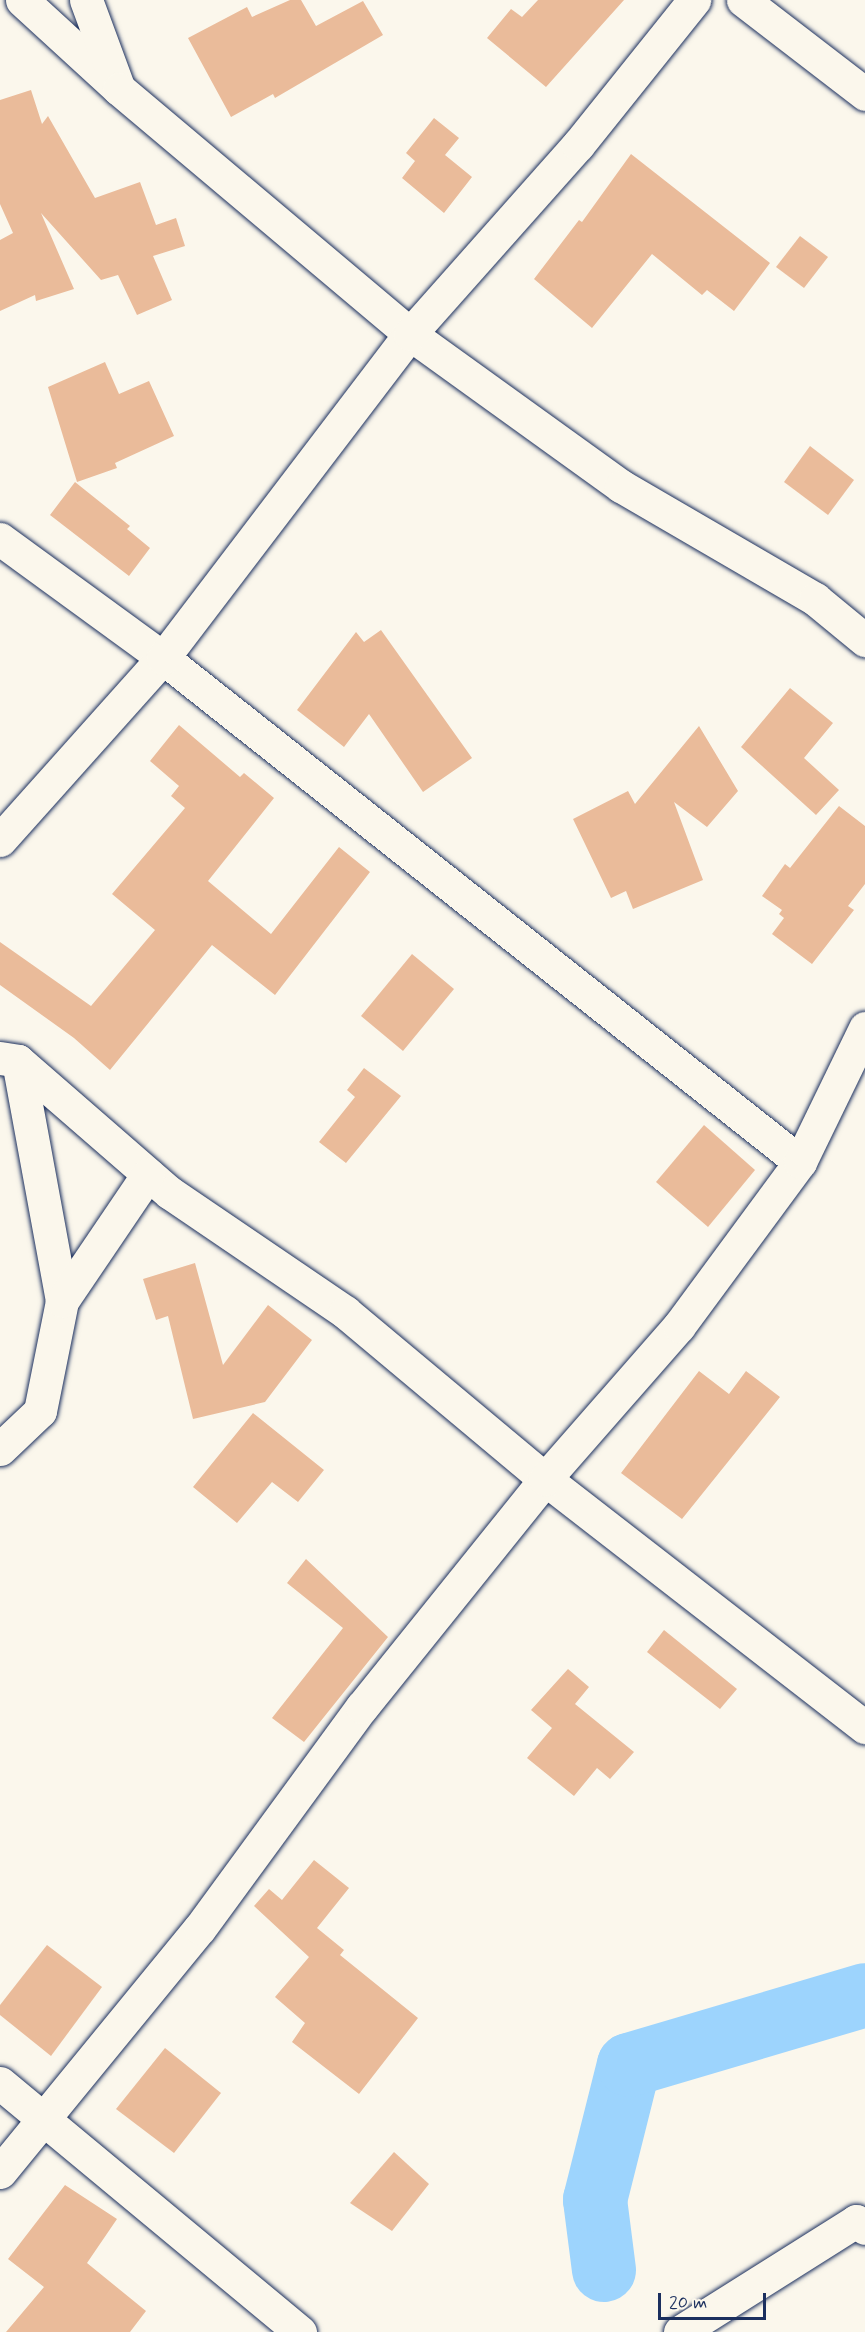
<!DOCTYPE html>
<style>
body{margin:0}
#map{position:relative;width:865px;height:2332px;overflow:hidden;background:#fbf7ec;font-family:Mynerve,sans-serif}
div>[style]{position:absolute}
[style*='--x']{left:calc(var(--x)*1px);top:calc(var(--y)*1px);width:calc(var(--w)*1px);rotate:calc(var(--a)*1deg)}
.river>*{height:64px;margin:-32px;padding:0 32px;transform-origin:32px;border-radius:32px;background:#9dd4fd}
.building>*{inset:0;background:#eabb9a}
.roads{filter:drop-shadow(0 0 2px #1b2f5e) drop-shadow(0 0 2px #1b2f5e)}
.minor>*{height:33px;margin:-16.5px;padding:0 16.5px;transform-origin:16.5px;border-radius:16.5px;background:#fbf7ec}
span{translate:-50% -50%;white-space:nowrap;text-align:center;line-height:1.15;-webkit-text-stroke:5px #fbf7ec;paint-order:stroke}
.scale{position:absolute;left:658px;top:2293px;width:108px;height:27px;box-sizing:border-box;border:3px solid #1b2f5e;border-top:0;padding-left:8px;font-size:18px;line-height:21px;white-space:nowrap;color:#1b2f5e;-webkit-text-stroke:4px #fbf7ec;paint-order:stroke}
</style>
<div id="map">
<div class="river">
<i style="--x:604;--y:2270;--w:71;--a:-97.3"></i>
<i style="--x:595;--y:2200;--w:139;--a:-75.9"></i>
<i style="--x:629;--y:2065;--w:246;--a:-16.5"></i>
</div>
<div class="building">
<i style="clip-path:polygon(290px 0,301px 0,316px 26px,363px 1px,383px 35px,275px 98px,273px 94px,231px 117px,188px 38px,247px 7px,252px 17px)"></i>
<i style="clip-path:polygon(538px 0,624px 0,546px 87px,487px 38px,511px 9px,522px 17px)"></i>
<i style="clip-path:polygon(31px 90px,42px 124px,48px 116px,95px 198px,140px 182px,156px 225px,176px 218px,185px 246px,153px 256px,172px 300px,137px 315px,118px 275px,101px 280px,41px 213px,74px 289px,36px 301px,35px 295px,0 311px,0 240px,13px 233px,0 204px,0 100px)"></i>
<i style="clip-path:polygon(434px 118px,459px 138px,445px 155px,472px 177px,444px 213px,402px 178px,415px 161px,406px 153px)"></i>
<i style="clip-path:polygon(631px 154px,770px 263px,734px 311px,707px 290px,702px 295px,652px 254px,592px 328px,534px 279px,579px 220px,582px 222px)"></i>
<i style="clip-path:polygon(800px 236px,828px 257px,804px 288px,776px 267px)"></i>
<i style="clip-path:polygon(105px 362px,119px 394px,149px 381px,174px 436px,115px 463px,117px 468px,77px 482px,48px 387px)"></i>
<i style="clip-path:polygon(810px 446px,854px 480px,828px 515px,784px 482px)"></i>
<i style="clip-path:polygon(75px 482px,130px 526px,127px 529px,150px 548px,129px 576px,50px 515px)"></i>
<i style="clip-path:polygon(381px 630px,472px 758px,423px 792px,369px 714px,344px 747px,297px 710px,356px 632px,364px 642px)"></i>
<i style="clip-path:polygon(790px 688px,833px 723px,804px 758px,839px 790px,816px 815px,741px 747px)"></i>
<i style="clip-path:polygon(179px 725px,240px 777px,244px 773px,274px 798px,208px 881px,271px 934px,339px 847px,370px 872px,275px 995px,212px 945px,110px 1070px,74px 1038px,0 985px,0 942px,91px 1006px,155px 930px,112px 894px,185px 808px,171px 796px,179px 786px,150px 761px)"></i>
<i style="clip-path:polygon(699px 726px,738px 791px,707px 827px,674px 802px,703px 880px,633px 909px,626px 891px,611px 898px,573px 819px,628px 791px,635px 804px)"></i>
<i style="clip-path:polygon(839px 806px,865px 826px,865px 884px,848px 906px,854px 910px,812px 964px,772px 934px,784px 918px,779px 914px,782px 910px,762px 896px,785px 864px,790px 868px)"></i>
<i style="clip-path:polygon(412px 954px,454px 989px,403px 1051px,361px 1016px)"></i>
<i style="clip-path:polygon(364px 1068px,401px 1096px,346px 1163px,319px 1142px,355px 1097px,347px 1090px)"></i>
<i style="clip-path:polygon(704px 1125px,755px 1170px,708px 1227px,656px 1182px)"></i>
<i style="clip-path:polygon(195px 1263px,223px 1365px,268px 1305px,312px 1340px,265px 1402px,193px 1419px,168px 1316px,156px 1320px,143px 1279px)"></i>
<i style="clip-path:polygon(699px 1371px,729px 1394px,746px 1371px,780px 1397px,682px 1519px,621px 1473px)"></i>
<i style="clip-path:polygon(253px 1413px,324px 1470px,298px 1502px,272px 1482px,237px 1523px,193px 1487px)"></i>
<i style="clip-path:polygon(306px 1559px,388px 1637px,304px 1742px,272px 1718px,343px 1628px,287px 1583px)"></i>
<i style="clip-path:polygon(664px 1630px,737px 1689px,720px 1709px,647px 1652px)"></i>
<i style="clip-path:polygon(568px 1669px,589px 1687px,575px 1704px,634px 1752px,610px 1779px,597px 1768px,574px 1796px,527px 1758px,552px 1728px,531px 1710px)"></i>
<i style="clip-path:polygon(314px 1860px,349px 1888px,317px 1928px,344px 1950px,340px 1955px,418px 2018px,359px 2094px,292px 2042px,305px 2023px,275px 1997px,309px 1957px,254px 1906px,269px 1889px,282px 1900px)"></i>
<i style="clip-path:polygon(47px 1945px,102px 1987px,51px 2056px,0 2015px,0 2005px)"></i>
<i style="clip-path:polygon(165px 2048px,221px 2093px,174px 2153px,116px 2109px)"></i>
<i style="clip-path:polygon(394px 2152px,429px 2184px,392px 2231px,350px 2203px)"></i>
<i style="clip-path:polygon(65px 2185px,117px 2219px,87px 2263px,146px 2311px,130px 2332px,6px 2332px,44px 2287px,8px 2259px)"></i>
</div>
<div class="roads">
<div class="minor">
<i style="--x:22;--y:0;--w:127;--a:42.5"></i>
<i style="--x:86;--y:0;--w:95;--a:69.7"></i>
<i style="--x:119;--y:89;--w:380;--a:40.1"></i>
<i style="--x:410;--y:334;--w:260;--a:35.8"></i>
<i style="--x:621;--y:486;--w:225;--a:30.2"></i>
<i style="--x:815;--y:599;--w:65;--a:39.4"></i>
<i style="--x:743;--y:0;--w:154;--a:37.6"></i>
<i style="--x:0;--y:539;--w:202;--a:36.1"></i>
<i style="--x:163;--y:658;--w:812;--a:38.35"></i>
<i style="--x:0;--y:840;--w:244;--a:-48.2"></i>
<i style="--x:163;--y:658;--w:407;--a:-52.7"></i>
<i style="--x:410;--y:334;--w:253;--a:-48.4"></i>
<i style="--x:578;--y:145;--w:186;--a:-51.3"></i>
<i style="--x:0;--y:1058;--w:18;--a:9"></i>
<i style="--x:18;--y:1061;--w:201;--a:41"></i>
<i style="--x:170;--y:1193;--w:212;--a:34.2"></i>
<i style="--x:345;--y:1312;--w:261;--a:39.9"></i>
<i style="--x:545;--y:1479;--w:405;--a:37.8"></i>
<i style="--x:18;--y:1061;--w:244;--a:79.6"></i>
<i style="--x:0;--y:1449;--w:55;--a:-43.5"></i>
<i style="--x:40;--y:1411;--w:112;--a:-78.7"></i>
<i style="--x:62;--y:1301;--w:153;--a:-55.9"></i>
<i style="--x:0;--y:2083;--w:390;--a:39.7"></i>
<i style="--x:0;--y:2172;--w:315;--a:-50.7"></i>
<i style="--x:200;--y:1928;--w:274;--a:-53.8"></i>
<i style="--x:362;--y:1707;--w:292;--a:-51.2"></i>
<i style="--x:545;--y:1479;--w:203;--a:-48.8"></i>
<i style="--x:679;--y:1326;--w:204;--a:-53.6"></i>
<i style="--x:800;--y:1162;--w:149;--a:-64.1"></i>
<i style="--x:680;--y:2332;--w:208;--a:-32.2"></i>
<i style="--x:856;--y:2221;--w:11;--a:38"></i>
</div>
</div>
<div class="scale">20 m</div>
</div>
